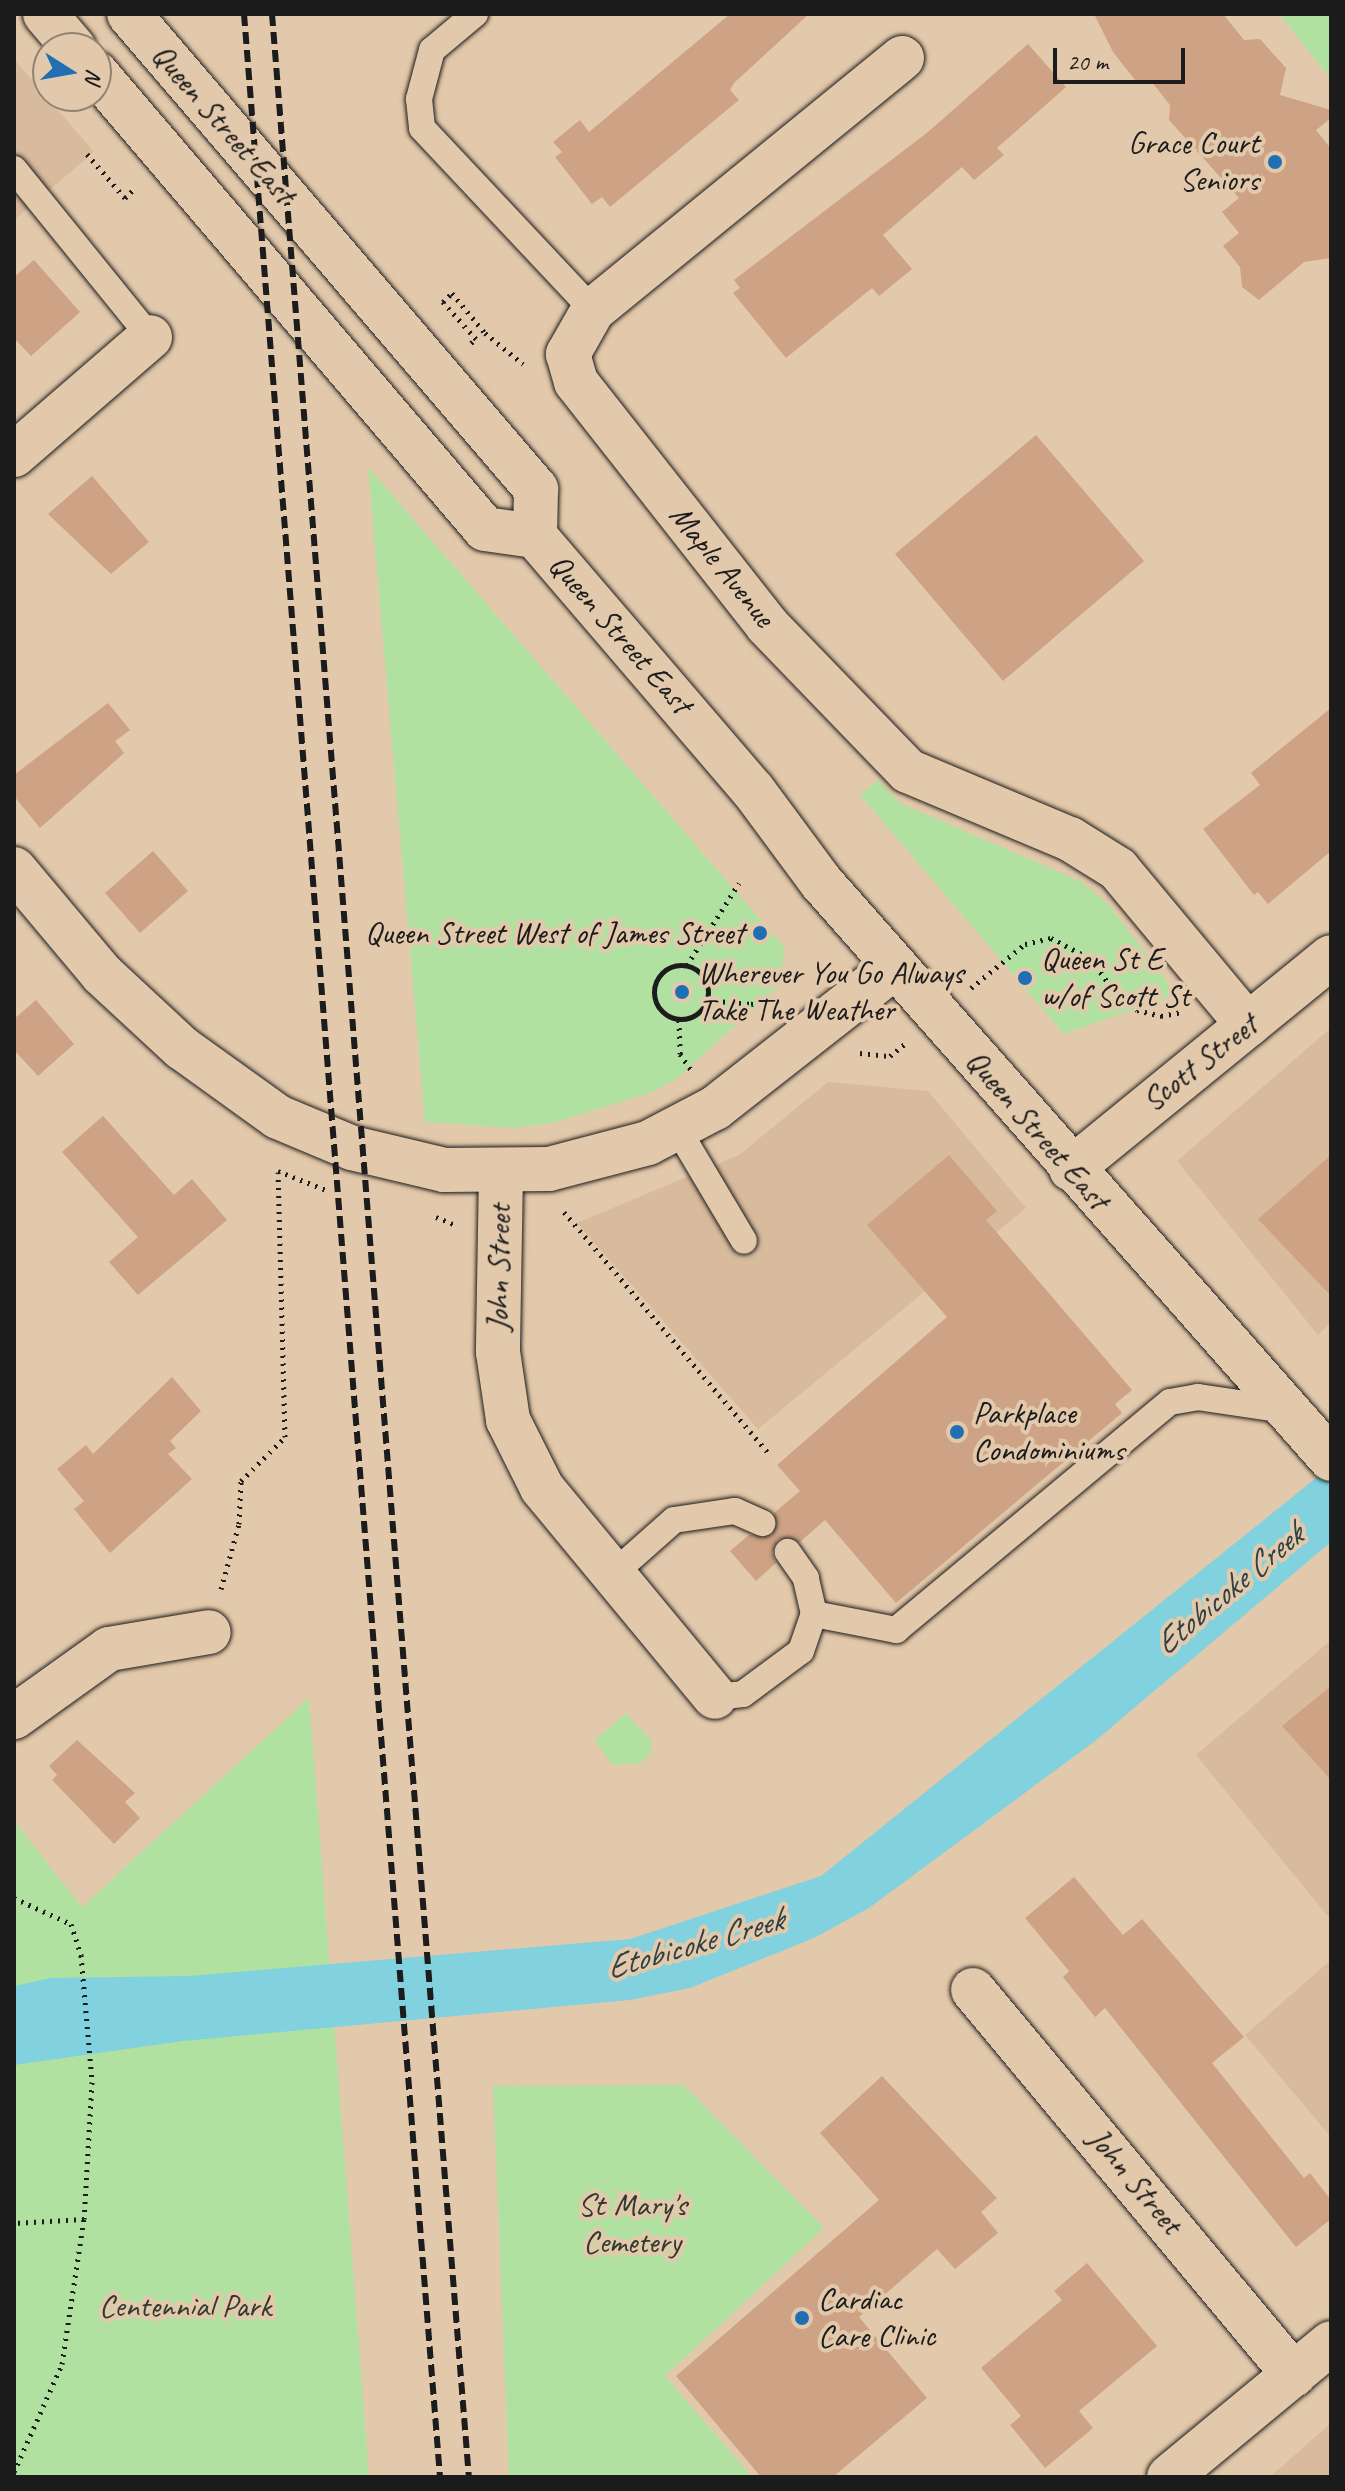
<!DOCTYPE html>
<style>
body{margin:0}
#map{position:relative;width:1345px;height:2491px;overflow:hidden;background:#e3c9ab;font-family:Caveat,sans-serif}
div>[style]{position:absolute}
[style*='--x']{left:calc(var(--x)*1px);top:calc(var(--y)*1px);width:calc(var(--w)*1px);rotate:calc(var(--a)*1deg)}
.built>*{inset:0;background:#d8ba9d}
.green>*{inset:0;background:#b1e1a1}
.water>*{inset:0;background:#81d1de}
.building>*{inset:0;background:#cda285}
.path>*{height:5px;margin-top:-2.5px;transform-origin:0;background:repeating-linear-gradient(90deg,#1c1c1c 0 2px,transparent 0 8px)}
.path>.ring{margin:-2.5px;padding:0;box-sizing:content-box;background:none;border:5px solid #1c1c1c;border-radius:50%}
.roads{filter:drop-shadow(0 0 2px #1c1c1c) drop-shadow(0 0 2px #1c1c1c)}
.lane>*{height:26px;margin:-13px;padding:0 13px;transform-origin:13px;border-radius:13px;background:#e3c9ab}
.street>*{height:44px;margin:-22px;padding:0 22px;transform-origin:22px;border-radius:22px;background:#e3c9ab}
.secondary>*{height:44px;margin:-22px;padding:0 22px;transform-origin:22px;border-radius:22px;background:#e3c9ab}
.rail>*{height:6px;margin-top:-3px;transform-origin:0;background:repeating-linear-gradient(90deg,#1c1c1c 0 12px,transparent 0 18px)}
.dots>*{width:22px;height:22px;translate:-50% -50%;box-sizing:border-box;border:4px solid #e3c9ab;border-radius:50%}
span{translate:-50% -50%;white-space:nowrap;text-align:center;line-height:1.15;-webkit-text-stroke:8px #e3c9ab;paint-order:stroke}
.street-label{font-size:32px;color:#1c1c1c}
.poi-label{font-size:32px;color:#1c1c1c}
.right{translate:-100% -50%;text-align:right}
.left{translate:0 -50%;text-align:left}
.park-label{font-size:32px;color:#323a30}
.water-label{font-size:34px;color:#304043;font-style:italic}
.frame{position:absolute;inset:0;border:16px solid #1c1c1c;pointer-events:none}
.north{position:absolute;left:32px;top:32px;width:80px;height:80px;box-sizing:border-box;background:#e3c9ab;border:2px solid #938472;border-radius:50%;rotate:101deg;font-size:22px;font-weight:700;line-height:32px;text-align:center;color:#1c1c1c}
.north::after{content:'';display:block;margin:auto;width:28px;height:36px;background:#1f6fb2;clip-path:polygon(50% 0,100% 100%,50% 72%,0 100%)}
.scale{position:absolute;left:1053px;top:48px;width:132px;height:36px;box-sizing:border-box;border:4px solid #1c1c1c;border-top:0;padding-left:10px;font-size:24px;line-height:28px;white-space:nowrap;color:#1c1c1c;-webkit-text-stroke:6px #e3c9ab;paint-order:stroke}
</style>
<div id="map">
<div class="built">
<i style="clip-path:polygon(14px 59px,94px 152px,14px 220px)"></i>
<i style="clip-path:polygon(1331px 1028px,1331px 1323px,1318px 1335px,1177px 1161px)"></i>
<i style="clip-path:polygon(828px 1082px,928px 1091px,1026px 1208px,758px 1429px,577px 1223px,739px 1155px)"></i>
<i style="clip-path:polygon(1331px 1640px,1331px 1920px,1196px 1755px)"></i>
<i style="clip-path:polygon(1331px 1960px,1331px 2137px,1245px 2035px)"></i>
<i style="clip-path:polygon(1331px 2423px,1331px 2477px,1270px 2477px)"></i>
</div>
<div class="green">
<i style="clip-path:polygon(1279px 14px,1331px 14px,1331px 79px)"></i>
<i style="clip-path:polygon(368px 467px,785px 948px,779px 986px,676px 1079px,652px 1092px,553px 1123px,512px 1128px,425px 1122px)"></i>
<i style="clip-path:polygon(878px 780px,900px 803px,1082px 882px,1111px 907px,1176px 994px,1064px 1034px,860px 795px)"></i>
<i style="clip-path:polygon(309px 1698px,369px 2477px,14px 2477px,14px 1821px,82px 1907px)"></i>
<i style="clip-path:polygon(626px 1713px,651px 1740px,651px 1753px,640px 1763px,612px 1765px,595px 1740px)"></i>
<i style="clip-path:polygon(684px 2085px,824px 2228px,665px 2376px,752px 2477px,509px 2477px,493px 2086px)"></i>
</div>
<div class="water">
<i style="clip-path:polygon(1331px 1466px,1331px 1542px,1095px 1741px,869px 1908px,814px 1938px,690px 1988px,630px 2000px,183px 2041px,14px 2065px,14px 1986px,51px 1978px,189px 1976px,630px 1939px,821px 1876px)"></i>
</div>
<div class="building">
<i style="clip-path:polygon(730px 14px,809px 14px,734px 83px,730px 90px,739px 100px,610px 207px,602px 197px,592px 204px,555px 157px,562px 152px,553px 142px,580px 120px,589px 132px)"></i>
<i style="clip-path:polygon(1094px 14px,1223px 14px,1244px 40px,1260px 39px,1286px 68px,1280px 95px,1331px 110px,1331px 118px,1316px 130px,1331px 149px,1331px 258px,1304px 262px,1259px 300px,1242px 287px,1240px 267px,1223px 246px,1239px 233px,1222px 212px,1239px 198px,1169px 120px,1170px 105px,1151px 81px,1135px 80px,1113px 52px)"></i>
<i style="clip-path:polygon(1028px 44px,1066px 87px,997px 148px,1004px 155px,974px 180px,962px 167px,883px 235px,912px 269px,879px 296px,872px 288px,786px 358px,733px 293px,740px 288px,734px 280px,928px 132px)"></i>
<i style="clip-path:polygon(34px 260px,80px 312px,31px 356px,14px 338px,14px 277px)"></i>
<i style="clip-path:polygon(1036px 435px,1144px 561px,1003px 681px,895px 554px)"></i>
<i style="clip-path:polygon(92px 476px,149px 542px,111px 574px,48px 514px)"></i>
<i style="clip-path:polygon(108px 703px,130px 730px,115px 741px,124px 753px,40px 828px,14px 796px,14px 775px)"></i>
<i style="clip-path:polygon(1331px 708px,1331px 851px,1268px 904px,1258px 892px,1254px 895px,1203px 829px,1260px 785px,1251px 773px)"></i>
<i style="clip-path:polygon(153px 851px,188px 891px,140px 933px,105px 893px)"></i>
<i style="clip-path:polygon(36px 1000px,74px 1044px,38px 1076px,14px 1050px,14px 1019px)"></i>
<i style="clip-path:polygon(103px 1116px,174px 1195px,192px 1179px,227px 1220px,138px 1295px,109px 1262px,138px 1237px,62px 1152px)"></i>
<i style="clip-path:polygon(949px 1155px,997px 1211px,986px 1220px,1132px 1390px,1115px 1404px,1122px 1413px,896px 1603px,825px 1520px,800px 1542px,778px 1539px,772px 1553px,776px 1563px,756px 1581px,730px 1551px,749px 1535px,772px 1535px,774px 1513px,800px 1491px,777px 1465px,947px 1317px,867px 1225px)"></i>
<i style="clip-path:polygon(1331px 1155px,1331px 1296px,1258px 1219px)"></i>
<i style="clip-path:polygon(172px 1377px,201px 1411px,170px 1441px,176px 1448px,168px 1454px,192px 1479px,110px 1553px,74px 1509px,84px 1501px,57px 1469px,86px 1445px,93px 1454px)"></i>
<i style="clip-path:polygon(1331px 1686px,1331px 1780px,1282px 1726px)"></i>
<i style="clip-path:polygon(77px 1740px,135px 1793px,125px 1802px,140px 1818px,114px 1844px,52px 1780px,57px 1775px,49px 1766px)"></i>
<i style="clip-path:polygon(1074px 1877px,1123px 1935px,1142px 1919px,1244px 2037px,1212px 2063px,1304px 2178px,1310px 2173px,1331px 2200px,1331px 2219px,1296px 2247px,1105px 2008px,1095px 2017px,1063px 1977px,1069px 1971px,1025px 1918px)"></i>
<i style="clip-path:polygon(882px 2076px,997px 2198px,981px 2212px,998px 2233px,955px 2269px,937px 2249px,859px 2317px,927px 2398px,833px 2477px,761px 2477px,676px 2376px,879px 2200px,820px 2133px)"></i>
<i style="clip-path:polygon(1087px 2263px,1157px 2346px,1079px 2411px,1093px 2428px,1045px 2468px,1010px 2425px,1021px 2416px,981px 2368px,1062px 2300px,1054px 2291px)"></i>
</div>
<div class="path">
<i style="--x:87;--y:154;--w:58;--a:49.2"></i>
<i style="--x:125;--y:198;--w:14;--a:-45"></i>
<i style="--x:471;--y:343;--w:6;--a:-39"></i>
<i style="--x:476;--y:339;--w:50;--a:-131.7"></i>
<i style="--x:443;--y:302;--w:13;--a:-45"></i>
<i style="--x:452;--y:293;--w:52;--a:50.5"></i>
<i style="--x:485;--y:333;--w:49;--a:39.2"></i>
<i class="ring" style="left:654px;top:965px;width:49px;height:49px"></i>
<i style="--x:687;--y:965;--w:97;--a:-57.6"></i>
<i style="--x:971;--y:988;--w:70;--a:-39.2"></i>
<i style="--x:1025;--y:944;--w:27;--a:-13"></i>
<i style="--x:1051;--y:938;--w:45;--a:27.7"></i>
<i style="--x:1091;--y:959;--w:44;--a:54.2"></i>
<i style="--x:1117;--y:995;--w:25;--a:37"></i>
<i style="--x:1137;--y:1010;--w:25;--a:14"></i>
<i style="--x:1161;--y:1016;--w:20;--a:-11"></i>
<i style="--x:707;--y:1000;--w:44;--a:5.2"></i>
<i style="--x:751;--y:1004;--w:31;--a:-13"></i>
<i style="--x:679;--y:1020;--w:34;--a:88"></i>
<i style="--x:680;--y:1054;--w:21;--a:55"></i>
<i style="--x:860;--y:1053;--w:30;--a:6"></i>
<i style="--x:890;--y:1056;--w:19;--a:-39"></i>
<i style="--x:278;--y:1171;--w:55;--a:21.4"></i>
<i style="--x:564;--y:1212;--w:319;--a:49.7"></i>
<i style="--x:436;--y:1217;--w:22;--a:22"></i>
<i style="--x:221;--y:1589;--w:67;--a:-74.5"></i>
<i style="--x:239;--y:1524;--w:43;--a:-87.3"></i>
<i style="--x:241;--y:1481;--w:62;--a:-45"></i>
<i style="--x:285;--y:1437;--w:265;--a:-91.5"></i>
<i style="--x:14;--y:1898;--w:63;--a:24.5"></i>
<i style="--x:71;--y:1924;--w:33;--a:72"></i>
<i style="--x:81;--y:1955;--w:127;--a:85"></i>
<i style="--x:92;--y:2082;--w:137;--a:93.3"></i>
<i style="--x:84;--y:2219;--w:70;--a:176.7"></i>
<i style="--x:14;--y:2472;--w:118;--a:-66"></i>
<i style="--x:62;--y:2364;--w:147;--a:-81.4"></i>
</div>
<div class="roads">
<div class="lane">
<i style="--x:475;--y:14;--w:56;--a:140.1"></i>
<i style="--x:432;--y:50;--w:51;--a:104.9"></i>
<i style="--x:419;--y:99;--w:29;--a:84"></i>
<i style="--x:422;--y:128;--w:250;--a:46.8"></i>
<i style="--x:14;--y:169;--w:216;--a:51"></i>
<i style="--x:677;--y:1128;--w:131;--a:59.3"></i>
<i style="--x:613;--y:1574;--w:81;--a:-41.5"></i>
<i style="--x:674;--y:1520;--w:62;--a:-8.4"></i>
<i style="--x:735;--y:1511;--w:30;--a:24"></i>
<i style="--x:814;--y:1614;--w:84;--a:11"></i>
<i style="--x:896;--y:1630;--w:356;--a:-39.8"></i>
<i style="--x:1170;--y:1402;--w:28;--a:-10"></i>
<i style="--x:1198;--y:1397;--w:88;--a:8.5"></i>
<i style="--x:715;--y:1697;--w:28;--a:-6"></i>
<i style="--x:743;--y:1694;--w:72;--a:-36.6"></i>
<i style="--x:801;--y:1651;--w:39;--a:-71"></i>
<i style="--x:814;--y:1614;--w:37;--a:-103"></i>
<i style="--x:806;--y:1578;--w:32;--a:-125"></i>
</div>
<div class="street">
<i style="--x:902;--y:58;--w:399;--a:140.8"></i>
<i style="--x:593;--y:310;--w:51;--a:119.6"></i>
<i style="--x:568;--y:354;--w:29;--a:74"></i>
<i style="--x:576;--y:382;--w:309;--a:51.8"></i>
<i style="--x:767;--y:625;--w:203;--a:46"></i>
<i style="--x:908;--y:771;--w:176;--a:22.8"></i>
<i style="--x:1070;--y:839;--w:57;--a:32"></i>
<i style="--x:1118;--y:869;--w:203;--a:50.2"></i>
<i style="--x:14;--y:455;--w:180;--a:-40.9"></i>
<i style="--x:14;--y:869;--w:137;--a:50"></i>
<i style="--x:102;--y:974;--w:109;--a:42.8"></i>
<i style="--x:182;--y:1048;--w:118;--a:35.7"></i>
<i style="--x:278;--y:1117;--w:80;--a:22.7"></i>
<i style="--x:352;--y:1148;--w:95;--a:13.4"></i>
<i style="--x:444;--y:1170;--w:105;--a:-0.5"></i>
<i style="--x:549;--y:1169;--w:102;--a:-14.7"></i>
<i style="--x:648;--y:1143;--w:76;--a:-27.6"></i>
<i style="--x:715;--y:1108;--w:229;--a:-38.1"></i>
<i style="--x:1071;--y:1169;--w:335;--a:-39.2"></i>
<i style="--x:501;--y:1173;--w:179;--a:91"></i>
<i style="--x:498;--y:1352;--w:69;--a:81.6"></i>
<i style="--x:508;--y:1420;--w:76;--a:63.4"></i>
<i style="--x:542;--y:1488;--w:271;--a:50.4"></i>
<i style="--x:14;--y:1717;--w:117;--a:-35.6"></i>
<i style="--x:109;--y:1649;--w:101;--a:-9.6"></i>
<i style="--x:973;--y:1990;--w:501;--a:50.18"></i>
</div>
<div class="secondary">
<i style="--x:45;--y:14;--w:45;--a:49.5"></i>
<i style="--x:129;--y:14;--w:626;--a:49.41"></i>
<i style="--x:536;--y:489;--w:47;--a:91.2"></i>
<i style="--x:96;--y:73;--w:599;--a:49.53"></i>
<i style="--x:485;--y:529;--w:50;--a:8"></i>
<i style="--x:535;--y:536;--w:335;--a:49.4"></i>
<i style="--x:753;--y:790;--w:114;--a:53.5"></i>
<i style="--x:821;--y:882;--w:770;--a:48.53"></i>
<i style="--x:1169;--y:2477;--w:210;--a:-39.6"></i>
</div>
</div>
<div class="rail">
<i style="--x:244;--y:14;--w:2471;--a:85.45"></i>
<i style="--x:272;--y:14;--w:2471;--a:85.43"></i>
</div>
<div class="dots">
<i style="left:1275px;top:162px;background:#1f6fb2"></i>
<i style="left:760px;top:933px;background:#1f6fb2"></i>
<i style="left:1025px;top:978px;background:#1f6fb2"></i>
<i style="left:682px;top:992px;background:#1f6fb2"></i>
<i style="left:957px;top:1432px;background:#1f6fb2"></i>
<i style="left:802px;top:2318px;background:#1f6fb2"></i>
</div>
<div class="street-label">
<span style="left:223px;top:124px;rotate:49deg">Queen Street East</span>
<span style="left:722px;top:566px;rotate:51deg">Maple Avenue</span>
<span style="left:620px;top:634px;rotate:49deg">Queen Street East</span>
<span style="left:1200px;top:1063px;rotate:-38deg">Scott Street</span>
<span style="left:1037px;top:1130px;rotate:49deg">Queen Street East</span>
<span style="left:499px;top:1268px;rotate:-89deg">John Street</span>
<span style="left:1135px;top:2181px;rotate:50deg">John Street</span>
</div>
<div class="poi-label">
<span class="right" style="left:1259px;top:162px">Grace Court<br>Seniors</span>
<span class="right" style="left:744px;top:933px">Queen Street West of James Street</span>
<span class="left" style="left:1041px;top:978px">Queen St E<br>w/of Scott St</span>
<span class="left" style="left:698px;top:992px">Wherever You Go Always<br>Take The Weather</span>
<span class="left" style="left:973px;top:1432px">Parkplace<br>Condominiums</span>
<span class="left" style="left:818px;top:2318px">Cardiac<br>Care Clinic</span>
</div>
<div class="park-label">
<span style="left:632px;top:2224px">St Mary's<br>Cemetery</span>
<span style="left:185px;top:2306px">Centennial Park</span>
</div>
<div class="water-label">
<span style="left:1228px;top:1589px;rotate:-40deg">Etobicoke Creek</span>
<span style="left:694px;top:1943px;rotate:-16deg">Etobicoke Creek</span>
</div>
<div class="frame"></div>
<div class="north">N</div>
<div class="scale">20 m</div>
</div>
